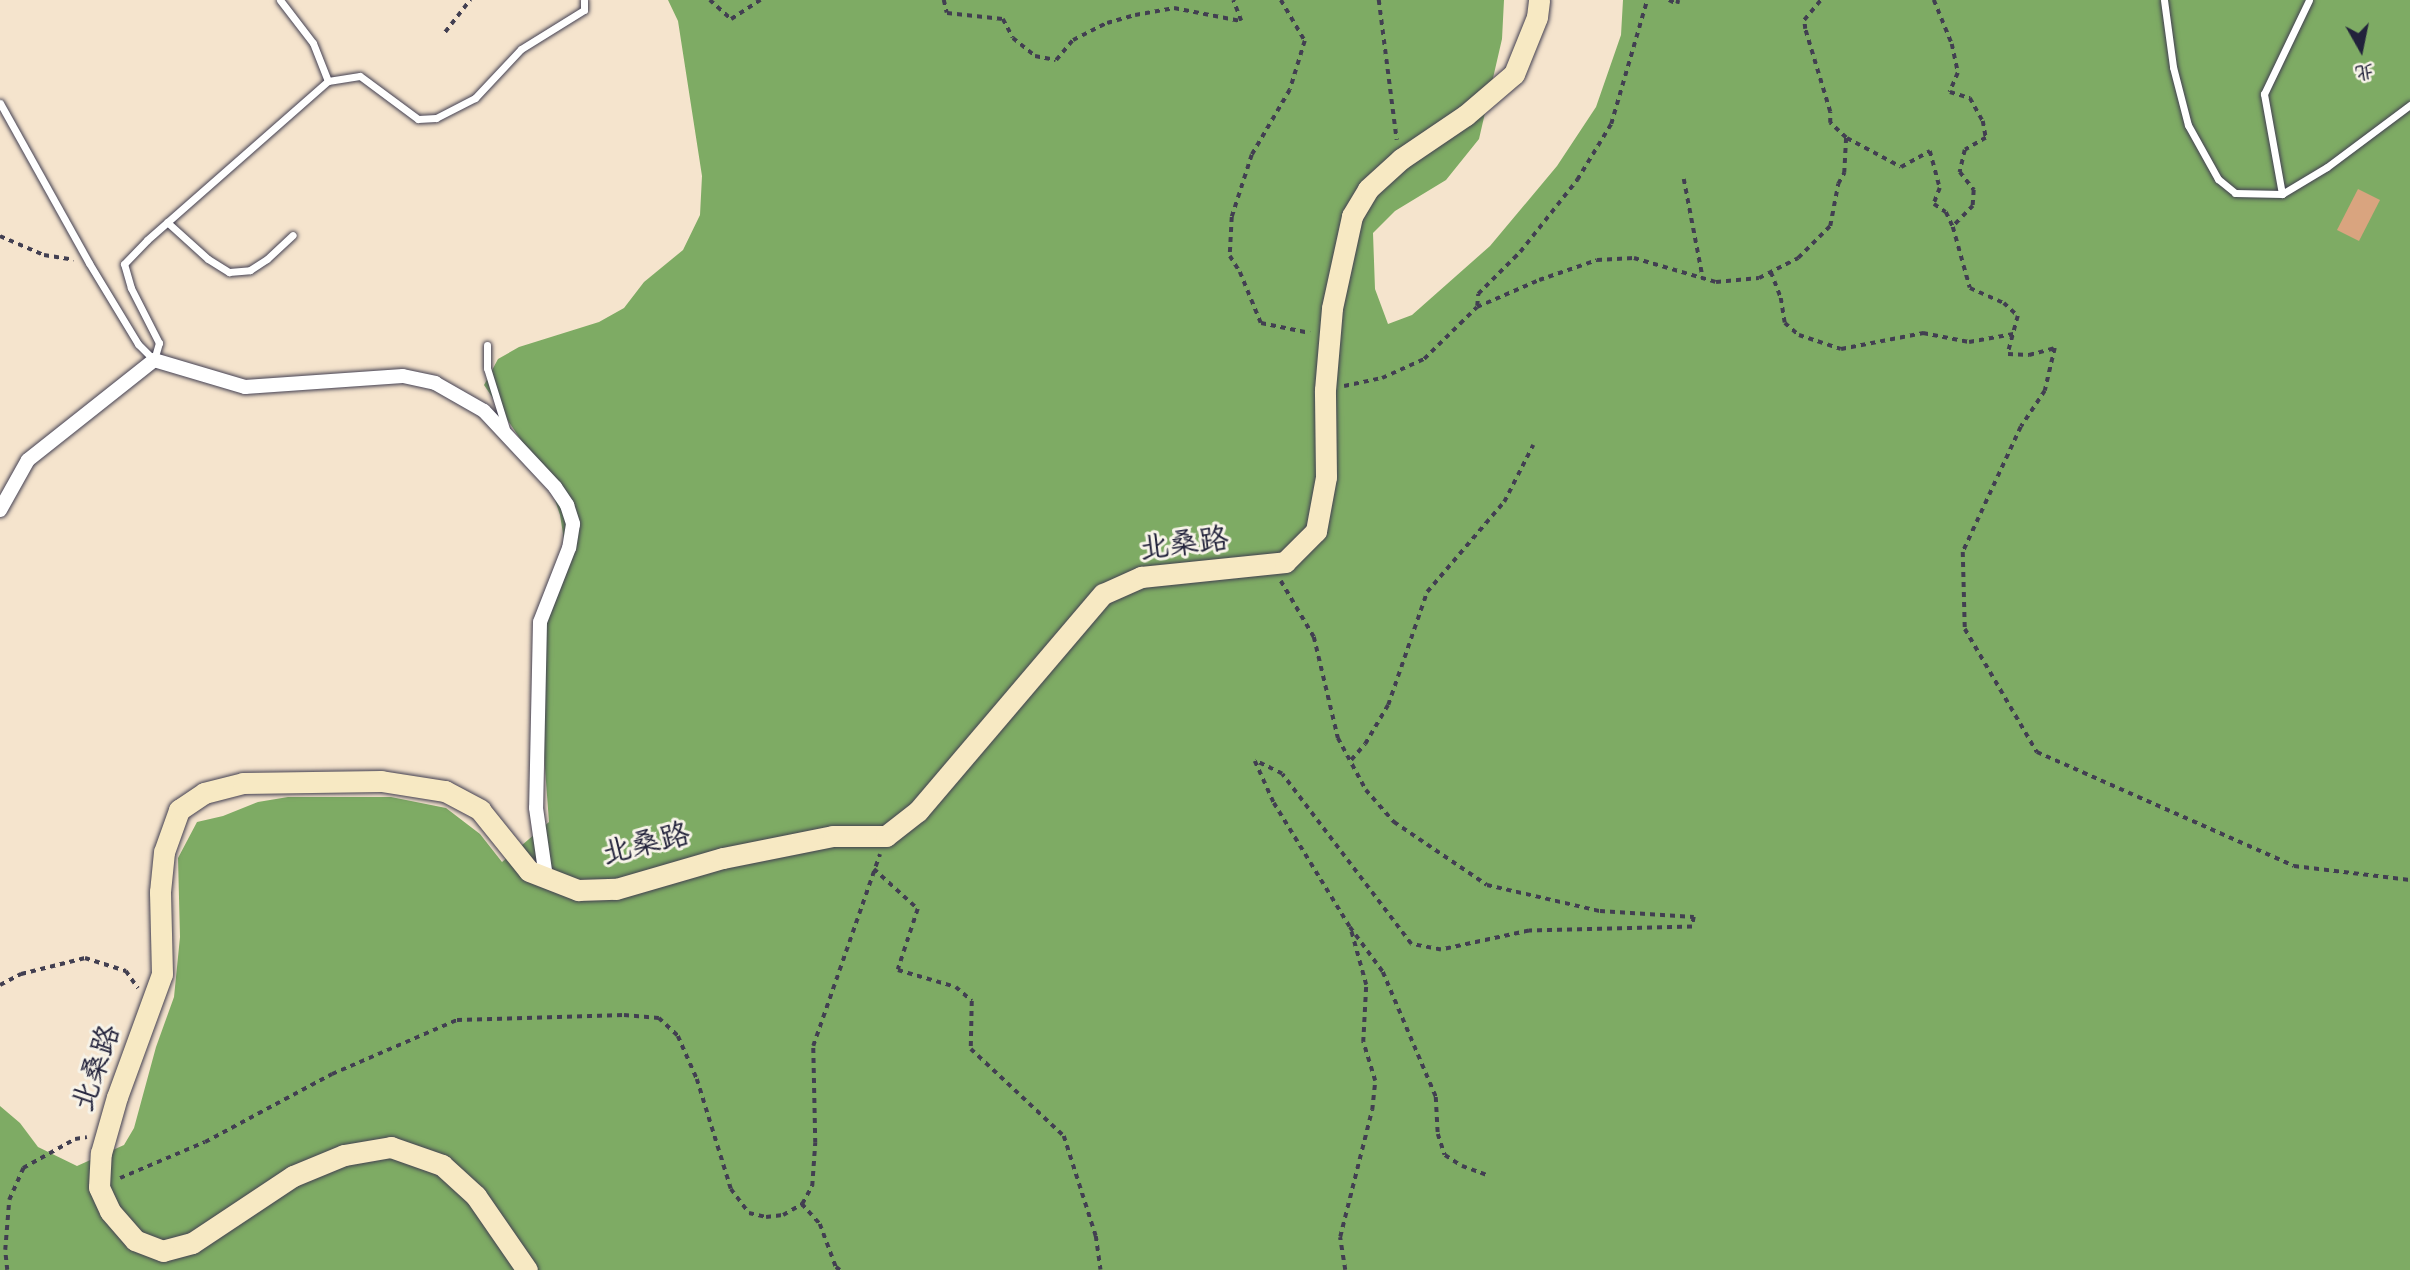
<!DOCTYPE html>
<meta charset="utf-8">
<style>
body{margin:0}
#map{position:relative;width:2410px;height:1270px;overflow:hidden;background:#f5e4cd;font-family:"Indie Flower","LXGW WenKai TC",sans-serif}
div>[style]{position:absolute}
[style*='--x']{left:calc(var(--x)*1px);top:calc(var(--y)*1px);width:calc(var(--w)*1px);rotate:calc(var(--a)*1deg)}
.forest>*{inset:0;background:#7eab64}
.building>*{inset:0;background:#d9a47f}
.path>*{height:3.5px;margin-top:-1.75px;transform-origin:0;background:repeating-linear-gradient(90deg,#423f51 0 5px,transparent 0 10px)}
.roads{filter:drop-shadow(0 0 2px #423f51) drop-shadow(0 0 2px #423f51)}
.lane>*{height:7px;margin:-3.5px;padding:0 3.5px;transform-origin:3.5px;border-radius:3.5px;background:#fff}
.street>*{height:14px;margin:-7px;padding:0 7px;transform-origin:7px;border-radius:7px;background:#fff}
.secondary>*{height:21px;margin:-10.5px;padding:0 10.5px;transform-origin:10.5px;border-radius:10.5px;background:#f7e9c3}
span{translate:-50% -50%;white-space:nowrap;text-align:center;line-height:1.15;-webkit-text-stroke:6px #f7f3e8;paint-order:stroke}
.street-label{font-size:30px;color:#22223b}
.north{position:absolute;left:2326px;top:14px;width:70px;height:70px;-webkit-text-stroke:5px #f7f3e8;paint-order:stroke;rotate:171deg;font-size:19px;font-weight:700;line-height:28px;text-align:center;color:#22223b}
.north::after{content:'';display:block;margin:auto;width:24px;height:32px;background:#22223b;clip-path:polygon(50% 0,100% 100%,50% 72%,0 100%)}
</style>
<div id="map">
<div class="forest">
<i style="clip-path:polygon(668px 0,1504px 0,1502px 39px,1479px 139px,1446px 180px,1395px 211px,1373px 233px,1375px 289px,1388px 324px,1412px 315px,1490px 246px,1557px 166px,1596px 107px,1621px 35px,1623px 0,2410px 0,2410px 1270px,0 1270px,0 1106px,20px 1123px,38px 1147px,77px 1166px,124px 1145px,134px 1128px,156px 1047px,174px 997px,180px 937px,178px 858px,197px 822px,223px 816px,258px 802px,288px 797px,391px 797px,446px 808px,480px 834px,502px 862px,549px 822px,538px 674px,539px 634px,566px 552px,560px 515px,549px 482px,484px 385px,498px 359px,519px 347px,599px 322px,624px 308px,644px 282px,683px 250px,700px 215px,702px 176px,678px 21px)"></i>
</div>
<div class="building">
<i style="clip-path:polygon(2358px 189px,2380px 200px,2359px 241px,2337px 230px)"></i>
</div>
<div class="path">
<i style="--x:710;--y:0;--w:28;--a:42"></i>
<i style="--x:731;--y:19;--w:35;--a:-33"></i>
<i style="--x:944;--y:0;--w:13;--a:77"></i>
<i style="--x:947;--y:13;--w:56;--a:6.1"></i>
<i style="--x:1003;--y:19;--w:21;--a:62"></i>
<i style="--x:1013;--y:38;--w:28;--a:39"></i>
<i style="--x:1035;--y:56;--w:21;--a:11"></i>
<i style="--x:1056;--y:60;--w:26;--a:-50"></i>
<i style="--x:1073;--y:40;--w:38;--a:-27"></i>
<i style="--x:1107;--y:23;--w:29;--a:-16"></i>
<i style="--x:1135;--y:15;--w:40;--a:-10"></i>
<i style="--x:1174;--y:8;--w:68;--a:11"></i>
<i style="--x:1241;--y:21;--w:22;--a:-111"></i>
<i style="--x:1281;--y:0;--w:48;--a:59.7"></i>
<i style="--x:1305;--y:41;--w:51;--a:107"></i>
<i style="--x:1290;--y:90;--w:75;--a:120.3"></i>
<i style="--x:1252;--y:155;--w:65;--a:107.9"></i>
<i style="--x:1232;--y:217;--w:39;--a:93"></i>
<i style="--x:1230;--y:256;--w:19;--a:58"></i>
<i style="--x:1240;--y:272;--w:55;--a:67.6"></i>
<i style="--x:1261;--y:323;--w:50;--a:11.5"></i>
<i style="--x:1379;--y:0;--w:141;--a:82.7"></i>
<i style="--x:1669;--y:0;--w:9;--a:27"></i>
<i style="--x:1677;--y:4;--w:4;--a:-76"></i>
<i style="--x:1934;--y:0;--w:48;--a:67.8"></i>
<i style="--x:1952;--y:44;--w:30;--a:78"></i>
<i style="--x:1958;--y:73;--w:21;--a:113"></i>
<i style="--x:1950;--y:92;--w:21;--a:17"></i>
<i style="--x:1970;--y:98;--w:26;--a:61"></i>
<i style="--x:1983;--y:121;--w:17;--a:80"></i>
<i style="--x:1986;--y:138;--w:24;--a:150"></i>
<i style="--x:1965;--y:150;--w:23;--a:103"></i>
<i style="--x:1960;--y:172;--w:23;--a:52"></i>
<i style="--x:1974;--y:190;--w:16;--a:94"></i>
<i style="--x:1973;--y:206;--w:29;--a:134"></i>
<i style="--x:445;--y:32;--w:41;--a:-52"></i>
<i style="--x:1847;--y:138;--w:61;--a:28.2"></i>
<i style="--x:1901;--y:167;--w:33;--a:-29"></i>
<i style="--x:1930;--y:151;--w:38;--a:75"></i>
<i style="--x:1940;--y:188;--w:17;--a:111"></i>
<i style="--x:1934;--y:204;--w:14;--a:34"></i>
<i style="--x:1946;--y:212;--w:17;--a:65"></i>
<i style="--x:1953;--y:227;--w:63;--a:74.4"></i>
<i style="--x:1970;--y:288;--w:37;--a:24"></i>
<i style="--x:2004;--y:303;--w:19;--a:43"></i>
<i style="--x:2018;--y:316;--w:39;--a:105"></i>
<i style="--x:2008;--y:354;--w:21;--a:3"></i>
<i style="--x:2029;--y:355;--w:27;--a:-15"></i>
<i style="--x:1684;--y:179;--w:102;--a:79.2"></i>
<i style="--x:0;--y:236;--w:48;--a:23.4"></i>
<i style="--x:44;--y:255;--w:30;--a:9"></i>
<i style="--x:1771;--y:272;--w:28;--a:69"></i>
<i style="--x:1781;--y:298;--w:25;--a:81"></i>
<i style="--x:1785;--y:323;--w:18;--a:41"></i>
<i style="--x:1799;--y:335;--w:44;--a:18.4"></i>
<i style="--x:1841;--y:349;--w:84;--a:-11"></i>
<i style="--x:1923;--y:333;--w:47;--a:11.1"></i>
<i style="--x:1969;--y:342;--w:45;--a:-10.3"></i>
<i style="--x:1477;--y:306;--w:12;--a:-85"></i>
<i style="--x:1478;--y:294;--w:59;--a:-45"></i>
<i style="--x:1520;--y:252;--w:92;--a:-51.6"></i>
<i style="--x:1577;--y:180;--w:66;--a:-58.7"></i>
<i style="--x:1611;--y:124;--w:129;--a:-73.8"></i>
<i style="--x:2055;--y:348;--w:44;--a:103.1"></i>
<i style="--x:2045;--y:391;--w:43;--a:123.7"></i>
<i style="--x:2021;--y:427;--w:138;--a:114.9"></i>
<i style="--x:1963;--y:552;--w:77;--a:88.5"></i>
<i style="--x:1965;--y:629;--w:143;--a:59.7"></i>
<i style="--x:2037;--y:752;--w:281;--a:23.9"></i>
<i style="--x:2294;--y:866;--w:117;--a:6.9"></i>
<i style="--x:1344;--y:386;--w:39;--a:-12"></i>
<i style="--x:1382;--y:378;--w:46;--a:-24.3"></i>
<i style="--x:1424;--y:359;--w:74;--a:-44.5"></i>
<i style="--x:1477;--y:307;--w:68;--a:-23.5"></i>
<i style="--x:1539;--y:280;--w:61;--a:-19"></i>
<i style="--x:1597;--y:260;--w:37;--a:-3"></i>
<i style="--x:1634;--y:258;--w:85;--a:16.3"></i>
<i style="--x:1716;--y:282;--w:43;--a:-5.3"></i>
<i style="--x:1759;--y:278;--w:44;--a:-27.1"></i>
<i style="--x:1798;--y:258;--w:45;--a:-45"></i>
<i style="--x:1830;--y:226;--w:43;--a:-79.2"></i>
<i style="--x:1838;--y:184;--w:13;--a:-61"></i>
<i style="--x:1844;--y:173;--w:35;--a:-87"></i>
<i style="--x:1846;--y:138;--w:22;--a:-137"></i>
<i style="--x:1830;--y:123;--w:11;--a:-90"></i>
<i style="--x:1830;--y:112;--w:87;--a:-106.8"></i>
<i style="--x:1805;--y:29;--w:9;--a:-96"></i>
<i style="--x:1804;--y:20;--w:26;--a:-50"></i>
<i style="--x:1281;--y:581;--w:65;--a:59.5"></i>
<i style="--x:1314;--y:637;--w:104;--a:76.6"></i>
<i style="--x:1338;--y:738;--w:59;--a:61.7"></i>
<i style="--x:1366;--y:790;--w:43;--a:48.8"></i>
<i style="--x:1394;--y:822;--w:112;--a:34.1"></i>
<i style="--x:1487;--y:885;--w:116;--a:13"></i>
<i style="--x:1600;--y:911;--w:94;--a:3.7"></i>
<i style="--x:1694;--y:917;--w:10;--a:101"></i>
<i style="--x:1692;--y:927;--w:163;--a:178.6"></i>
<i style="--x:1529;--y:931;--w:90;--a:167.8"></i>
<i style="--x:1441;--y:950;--w:31;--a:-169"></i>
<i style="--x:1411;--y:944;--w:213;--a:-127.2"></i>
<i style="--x:1282;--y:774;--w:30;--a:-154"></i>
<i style="--x:1255;--y:761;--w:46;--a:65.7"></i>
<i style="--x:1274;--y:803;--w:145;--a:58.5"></i>
<i style="--x:1350;--y:927;--w:56;--a:53.7"></i>
<i style="--x:1383;--y:972;--w:136;--a:67"></i>
<i style="--x:1436;--y:1097;--w:37;--a:87"></i>
<i style="--x:1438;--y:1134;--w:22;--a:72"></i>
<i style="--x:1445;--y:1155;--w:20;--a:33"></i>
<i style="--x:1462;--y:1166;--w:27;--a:20"></i>
<i style="--x:1351;--y:760;--w:21;--a:-49"></i>
<i style="--x:1365;--y:744;--w:45;--a:-59.5"></i>
<i style="--x:1388;--y:705;--w:120;--a:-71"></i>
<i style="--x:1427;--y:592;--w:118;--a:-49.5"></i>
<i style="--x:1504;--y:502;--w:64;--a:-63"></i>
<i style="--x:874;--y:869;--w:59;--a:42.3"></i>
<i style="--x:918;--y:909;--w:64;--a:108.2"></i>
<i style="--x:898;--y:970;--w:60;--a:16.3"></i>
<i style="--x:956;--y:987;--w:21;--a:41"></i>
<i style="--x:972;--y:1001;--w:48;--a:91.2"></i>
<i style="--x:971;--y:1049;--w:127;--a:43.1"></i>
<i style="--x:1064;--y:1136;--w:105;--a:72.3"></i>
<i style="--x:1096;--y:1236;--w:34;--a:82"></i>
<i style="--x:0;--y:985;--w:24;--a:-28"></i>
<i style="--x:21;--y:974;--w:66;--a:-14"></i>
<i style="--x:85;--y:958;--w:43;--a:17.6"></i>
<i style="--x:126;--y:971;--w:21;--a:55"></i>
<i style="--x:120;--y:1178;--w:92;--a:-23"></i>
<i style="--x:205;--y:1142;--w:144;--a:-28.2"></i>
<i style="--x:332;--y:1074;--w:136;--a:-23.4"></i>
<i style="--x:457;--y:1020;--w:167;--a:-1.7"></i>
<i style="--x:624;--y:1015;--w:35;--a:5"></i>
<i style="--x:659;--y:1018;--w:26;--a:43"></i>
<i style="--x:678;--y:1036;--w:47;--a:66.2"></i>
<i style="--x:697;--y:1079;--w:115;--a:72.8"></i>
<i style="--x:731;--y:1189;--w:30;--a:53"></i>
<i style="--x:749;--y:1213;--w:17;--a:13"></i>
<i style="--x:766;--y:1217;--w:17;--a:-7"></i>
<i style="--x:783;--y:1215;--w:22;--a:-30"></i>
<i style="--x:802;--y:1204;--w:21;--a:-61"></i>
<i style="--x:812;--y:1186;--w:43;--a:-86"></i>
<i style="--x:815;--y:1143;--w:97;--a:-91.2"></i>
<i style="--x:813;--y:1046;--w:203;--a:-70.8"></i>
<i style="--x:802;--y:1204;--w:27;--a:48"></i>
<i style="--x:820;--y:1224;--w:46;--a:69.6"></i>
<i style="--x:836;--y:1267;--w:5;--a:37"></i>
<i style="--x:7;--y:1270;--w:20;--a:-96"></i>
<i style="--x:5;--y:1250;--w:50;--a:-85.4"></i>
<i style="--x:9;--y:1200;--w:35;--a:-66"></i>
<i style="--x:23;--y:1168;--w:60;--a:-29.1"></i>
<i style="--x:75;--y:1139;--w:12;--a:-9"></i>
<i style="--x:1345;--y:1270;--w:33;--a:-99"></i>
<i style="--x:1340;--y:1237;--w:131;--a:-75.9"></i>
<i style="--x:1372;--y:1110;--w:29;--a:-84"></i>
<i style="--x:1375;--y:1081;--w:41;--a:-107.1"></i>
<i style="--x:1363;--y:1042;--w:57;--a:-87"></i>
<i style="--x:1366;--y:985;--w:56;--a:-105.5"></i>
</div>
<div class="roads">
<div class="lane">
<i style="--x:280;--y:0;--w:54;--a:52.5"></i>
<i style="--x:313;--y:43;--w:41;--a:68.5"></i>
<i style="--x:2164;--y:0;--w:68;--a:82.3"></i>
<i style="--x:2173;--y:67;--w:60;--a:75.5"></i>
<i style="--x:2188;--y:125;--w:62;--a:60.9"></i>
<i style="--x:2218;--y:179;--w:22;--a:39"></i>
<i style="--x:2235;--y:193;--w:47;--a:1.2"></i>
<i style="--x:2282;--y:194;--w:52;--a:-31"></i>
<i style="--x:2327;--y:167;--w:104;--a:-36.8"></i>
<i style="--x:0;--y:103;--w:183;--a:60.9"></i>
<i style="--x:89;--y:263;--w:95;--a:58.8"></i>
<i style="--x:138;--y:344;--w:23;--a:45"></i>
<i style="--x:154;--y:360;--w:18;--a:-74"></i>
<i style="--x:159;--y:343;--w:62;--a:-117"></i>
<i style="--x:131;--y:288;--w:25;--a:-106"></i>
<i style="--x:124;--y:264;--w:33;--a:-46"></i>
<i style="--x:147;--y:240;--w:241;--a:-41.3"></i>
<i style="--x:328;--y:81;--w:32;--a:-9"></i>
<i style="--x:360;--y:76;--w:72;--a:36.6"></i>
<i style="--x:418;--y:119;--w:18;--a:-3"></i>
<i style="--x:436;--y:118;--w:44;--a:-27.1"></i>
<i style="--x:475;--y:98;--w:67;--a:-46.8"></i>
<i style="--x:521;--y:49;--w:74;--a:-31.8"></i>
<i style="--x:584;--y:10;--w:10;--a:-90"></i>
<i style="--x:2282;--y:194;--w:102;--a:-100.2"></i>
<i style="--x:2264;--y:94;--w:104;--a:-64.4"></i>
<i style="--x:167;--y:222;--w:55;--a:42.1"></i>
<i style="--x:208;--y:259;--w:25;--a:32"></i>
<i style="--x:229;--y:272;--w:21;--a:-5"></i>
<i style="--x:250;--y:270;--w:20;--a:-33"></i>
<i style="--x:267;--y:259;--w:35;--a:-43"></i>
<i style="--x:487;--y:345;--w:23;--a:90"></i>
<i style="--x:487;--y:368;--w:64;--a:72.7"></i>
</div>
<div class="street">
<i style="--x:0;--y:510;--w:57;--a:-60.8"></i>
<i style="--x:28;--y:460;--w:161;--a:-38.4"></i>
<i style="--x:154;--y:360;--w:95;--a:16.5"></i>
<i style="--x:245;--y:387;--w:158;--a:-4"></i>
<i style="--x:403;--y:376;--w:33;--a:12"></i>
<i style="--x:435;--y:383;--w:56;--a:29.7"></i>
<i style="--x:484;--y:411;--w:104;--a:46.9"></i>
<i style="--x:555;--y:487;--w:22;--a:56"></i>
<i style="--x:567;--y:505;--w:20;--a:72"></i>
<i style="--x:573;--y:524;--w:24;--a:99"></i>
<i style="--x:569;--y:548;--w:79;--a:111.4"></i>
<i style="--x:540;--y:622;--w:186;--a:91.2"></i>
<i style="--x:536;--y:808;--w:70;--a:81.8"></i>
</div>
<div class="secondary">
<i style="--x:527;--y:1270;--w:90;--a:-124.6"></i>
<i style="--x:476;--y:1196;--w:46;--a:-137.6"></i>
<i style="--x:442;--y:1165;--w:54;--a:-160.6"></i>
<i style="--x:391;--y:1147;--w:48;--a:170.3"></i>
<i style="--x:344;--y:1155;--w:55;--a:157.6"></i>
<i style="--x:293;--y:1176;--w:121;--a:146.4"></i>
<i style="--x:192;--y:1243;--w:30;--a:165"></i>
<i style="--x:163;--y:1251;--w:30;--a:-159"></i>
<i style="--x:135;--y:1240;--w:38;--a:-131"></i>
<i style="--x:110;--y:1211;--w:26;--a:-115"></i>
<i style="--x:99;--y:1187;--w:34;--a:-87"></i>
<i style="--x:101;--y:1153;--w:58;--a:-74.1"></i>
<i style="--x:117;--y:1097;--w:131;--a:-69.9"></i>
<i style="--x:162;--y:974;--w:82;--a:-91.4"></i>
<i style="--x:160;--y:892;--w:40;--a:-84.3"></i>
<i style="--x:164;--y:852;--w:45;--a:-70.3"></i>
<i style="--x:179;--y:810;--w:30;--a:-34"></i>
<i style="--x:204;--y:793;--w:40;--a:-14.4"></i>
<i style="--x:243;--y:783;--w:138;--a:-0.8"></i>
<i style="--x:381;--y:781;--w:65;--a:8.9"></i>
<i style="--x:445;--y:791;--w:40;--a:28"></i>
<i style="--x:480;--y:810;--w:78;--a:51.2"></i>
<i style="--x:529;--y:871;--w:53;--a:21.2"></i>
<i style="--x:578;--y:890;--w:38;--a:-2"></i>
<i style="--x:616;--y:889;--w:111;--a:-16.2"></i>
<i style="--x:723;--y:858;--w:112;--a:-11.3"></i>
<i style="--x:833;--y:836;--w:53;--a:0"></i>
<i style="--x:886;--y:836;--w:41;--a:-38"></i>
<i style="--x:918;--y:811;--w:285;--a:-49.6"></i>
<i style="--x:1103;--y:594;--w:42;--a:-24.1"></i>
<i style="--x:1141;--y:577;--w:145;--a:-5.9"></i>
<i style="--x:1285;--y:562;--w:44;--a:-45"></i>
<i style="--x:1316;--y:531;--w:55;--a:-79.5"></i>
<i style="--x:1326;--y:477;--w:87;--a:-90.7"></i>
<i style="--x:1325;--y:390;--w:82;--a:-85.1"></i>
<i style="--x:1332;--y:308;--w:94;--a:-77.7"></i>
<i style="--x:1352;--y:216;--w:31;--a:-59"></i>
<i style="--x:1368;--y:189;--w:45;--a:-42.3"></i>
<i style="--x:1401;--y:159;--w:78;--a:-34.1"></i>
<i style="--x:1466;--y:115;--w:63;--a:-40.5"></i>
<i style="--x:1514;--y:74;--w:61;--a:-68"></i>
<i style="--x:1537;--y:17;--w:17;--a:-83"></i>
</div>
</div>
<div class="street-label">
<span style="left:1184px;top:546px;rotate:-7deg">北桑路</span>
<span style="left:646px;top:846px;rotate:-14deg">北桑路</span>
<span style="left:98px;top:1069px;rotate:-71deg">北桑路</span>
</div>
<div class="north">北</div>
</div>
